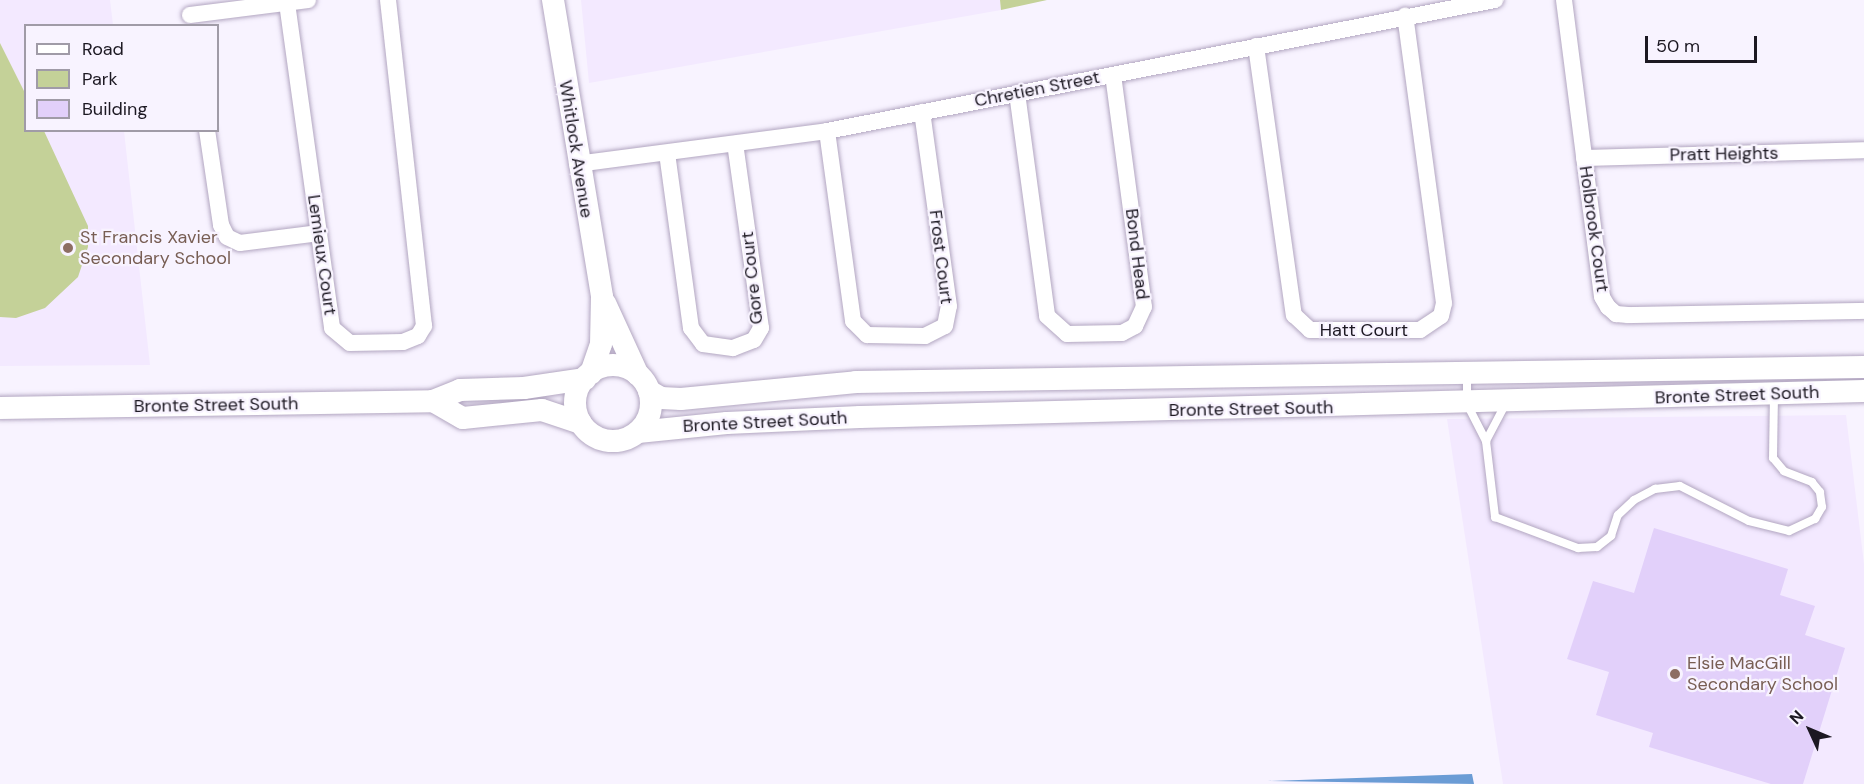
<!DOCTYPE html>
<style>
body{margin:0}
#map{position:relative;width:1864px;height:784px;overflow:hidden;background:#f8f3ff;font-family:"DM Sans",sans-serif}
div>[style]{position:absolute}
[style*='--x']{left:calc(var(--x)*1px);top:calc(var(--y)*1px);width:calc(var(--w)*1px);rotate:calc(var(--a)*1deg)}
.built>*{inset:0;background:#f3e9ff}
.green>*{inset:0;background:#c4d198}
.water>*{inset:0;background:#6b9cd5}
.building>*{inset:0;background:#e2d0fa}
.roads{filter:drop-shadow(0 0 2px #b2a6c1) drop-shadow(0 0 2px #b2a6c1)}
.lane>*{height:8px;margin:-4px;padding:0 4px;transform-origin:4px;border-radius:4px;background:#fff}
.street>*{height:16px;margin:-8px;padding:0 8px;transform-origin:8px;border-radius:8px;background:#fff}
.secondary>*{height:22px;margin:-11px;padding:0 11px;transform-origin:11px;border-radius:11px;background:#fff}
.secondary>.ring{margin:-11px;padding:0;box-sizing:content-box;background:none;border:22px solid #fff;border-radius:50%}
.dots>*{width:16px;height:16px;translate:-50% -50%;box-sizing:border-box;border:3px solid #f8f3ff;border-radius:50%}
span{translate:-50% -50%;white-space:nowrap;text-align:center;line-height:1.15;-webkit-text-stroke:4.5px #f8f3ff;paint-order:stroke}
.street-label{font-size:18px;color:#1c1822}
.education-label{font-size:18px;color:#785e54}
.left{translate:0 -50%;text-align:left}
.legend{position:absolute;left:24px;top:24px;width:195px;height:108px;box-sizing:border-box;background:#f8f3ff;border:2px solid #a09ba7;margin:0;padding:8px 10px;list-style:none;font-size:18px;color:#1c1822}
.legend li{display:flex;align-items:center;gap:12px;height:30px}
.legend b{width:30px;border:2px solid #a09ba7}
.north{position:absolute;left:1780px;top:700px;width:60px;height:60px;-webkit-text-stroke:4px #f8f3ff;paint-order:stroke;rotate:314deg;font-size:16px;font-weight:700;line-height:24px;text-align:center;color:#1c1822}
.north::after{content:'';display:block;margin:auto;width:21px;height:27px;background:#1c1822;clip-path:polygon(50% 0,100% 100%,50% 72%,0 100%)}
.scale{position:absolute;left:1645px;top:36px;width:112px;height:27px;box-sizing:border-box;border:3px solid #1c1822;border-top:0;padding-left:8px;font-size:18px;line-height:21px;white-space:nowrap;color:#1c1822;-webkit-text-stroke:4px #f8f3ff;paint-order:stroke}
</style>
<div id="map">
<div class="built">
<i style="clip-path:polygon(0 0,110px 0,113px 25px,26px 26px,26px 130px,124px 131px,150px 365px,0 366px)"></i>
<i style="clip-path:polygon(581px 0,1000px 0,1001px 10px,589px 83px)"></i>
<i style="clip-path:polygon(1846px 415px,1864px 564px,1864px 784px,1503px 784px,1447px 419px)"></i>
</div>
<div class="green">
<i style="clip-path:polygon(1000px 0,1047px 0,1001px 10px)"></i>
<i style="clip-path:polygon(0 43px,25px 93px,26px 130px,44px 131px,88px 226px,88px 247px,78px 277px,45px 308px,16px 318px,0 317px)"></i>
</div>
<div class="water">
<i style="clip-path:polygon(1472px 774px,1474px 784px,1268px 781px)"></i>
</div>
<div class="building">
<i style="clip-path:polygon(1654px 528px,1788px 569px,1780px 595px,1815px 606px,1805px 635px,1845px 648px,1803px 784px,1771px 784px,1649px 747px,1653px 733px,1596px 715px,1609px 672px,1567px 659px,1593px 581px,1634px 593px)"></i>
</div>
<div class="roads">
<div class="lane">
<i style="--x:1467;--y:374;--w:30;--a:90"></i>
<i style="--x:1467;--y:404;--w:42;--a:62.8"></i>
<i style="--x:1486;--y:441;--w:77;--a:83.2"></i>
<i style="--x:1495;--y:517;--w:89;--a:20.5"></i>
<i style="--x:1578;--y:548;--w:19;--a:-3"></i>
<i style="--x:1597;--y:547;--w:18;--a:-38"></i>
<i style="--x:1611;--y:536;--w:22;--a:-72"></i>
<i style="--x:1618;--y:515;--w:22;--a:-43"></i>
<i style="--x:1634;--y:500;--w:24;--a:-28"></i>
<i style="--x:1655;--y:489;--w:25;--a:-7"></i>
<i style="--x:1680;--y:486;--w:77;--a:26.9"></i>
<i style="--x:1749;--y:521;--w:41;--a:14"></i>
<i style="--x:1789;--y:531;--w:29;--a:-25"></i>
<i style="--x:1815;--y:519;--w:14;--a:-60"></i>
<i style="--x:1822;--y:507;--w:15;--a:-98"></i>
<i style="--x:1820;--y:492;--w:13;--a:-129"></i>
<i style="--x:1812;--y:482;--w:30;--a:-159"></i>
<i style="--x:1784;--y:471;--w:17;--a:-130"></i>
<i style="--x:1773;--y:458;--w:64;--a:-89.1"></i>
<i style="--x:1486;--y:441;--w:43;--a:-62.2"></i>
</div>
<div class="street">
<i style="--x:1564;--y:0;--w:299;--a:82.7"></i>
<i style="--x:1602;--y:297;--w:12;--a:59"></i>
<i style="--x:1608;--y:307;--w:11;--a:41"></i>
<i style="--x:1616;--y:314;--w:12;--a:5"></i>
<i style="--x:1628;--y:315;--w:236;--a:-1"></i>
<i style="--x:287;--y:3;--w:328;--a:82.1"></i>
<i style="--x:332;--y:328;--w:23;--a:40"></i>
<i style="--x:350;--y:343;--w:53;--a:-1.1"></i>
<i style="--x:403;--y:342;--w:16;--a:-22"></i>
<i style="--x:418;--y:336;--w:12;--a:-59"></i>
<i style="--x:424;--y:326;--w:328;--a:-96.3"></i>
<i style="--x:190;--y:15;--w:119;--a:-7.2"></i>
<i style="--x:1256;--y:46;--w:272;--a:82"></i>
<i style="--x:1294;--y:315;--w:22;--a:43"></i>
<i style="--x:1310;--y:330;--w:110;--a:0"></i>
<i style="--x:1420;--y:330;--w:25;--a:-34"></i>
<i style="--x:1441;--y:316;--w:13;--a:-77"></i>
<i style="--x:1444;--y:303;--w:290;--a:-97.7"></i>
<i style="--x:1017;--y:93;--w:225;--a:82.3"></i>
<i style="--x:1047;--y:316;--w:27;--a:42"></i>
<i style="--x:1067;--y:334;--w:55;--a:-1"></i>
<i style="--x:1122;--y:333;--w:15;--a:-28"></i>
<i style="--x:1135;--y:326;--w:21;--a:-65"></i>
<i style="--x:1144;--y:307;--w:234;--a:-97.6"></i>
<i style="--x:207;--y:130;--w:96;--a:81.6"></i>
<i style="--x:221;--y:225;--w:13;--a:63"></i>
<i style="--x:227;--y:237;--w:14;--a:25"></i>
<i style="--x:240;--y:243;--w:80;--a:-7.2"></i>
<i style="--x:827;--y:131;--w:192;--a:82.2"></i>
<i style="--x:853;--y:321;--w:20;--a:45"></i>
<i style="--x:867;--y:335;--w:58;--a:1"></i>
<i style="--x:925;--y:336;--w:22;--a:-27"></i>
<i style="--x:945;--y:326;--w:20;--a:-79"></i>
<i style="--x:949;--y:306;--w:196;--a:-97.9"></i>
<i style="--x:667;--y:153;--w:177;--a:82.2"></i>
<i style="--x:691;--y:328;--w:20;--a:53"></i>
<i style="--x:703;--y:344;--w:30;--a:8"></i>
<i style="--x:733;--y:348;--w:22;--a:-21"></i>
<i style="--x:754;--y:340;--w:14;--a:-60"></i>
<i style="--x:761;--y:328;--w:186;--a:-98"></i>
<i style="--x:1584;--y:158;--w:280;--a:-1.6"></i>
<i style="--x:577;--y:164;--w:252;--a:-7.5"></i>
<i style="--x:827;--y:131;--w:681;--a:-11.1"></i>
</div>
<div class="secondary">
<i style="--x:553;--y:0;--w:301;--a:80.6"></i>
<i style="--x:602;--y:297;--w:47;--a:91.2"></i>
<i style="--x:601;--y:344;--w:31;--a:109"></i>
<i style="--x:605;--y:303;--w:79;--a:65.4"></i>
<i class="ring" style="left:575px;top:365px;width:54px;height:54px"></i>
<i style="--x:649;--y:391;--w:14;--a:30"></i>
<i style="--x:661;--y:398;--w:20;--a:3"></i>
<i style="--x:681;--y:399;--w:176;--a:-5.5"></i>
<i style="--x:856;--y:382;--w:1008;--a:-0.85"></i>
<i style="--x:433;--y:401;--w:34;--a:30"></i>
<i style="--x:463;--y:418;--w:79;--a:-5.8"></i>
<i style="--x:542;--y:410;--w:41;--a:18.4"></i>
<i style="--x:0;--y:408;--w:433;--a:-0.9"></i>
<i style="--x:433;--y:401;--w:29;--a:-22"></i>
<i style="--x:460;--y:390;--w:64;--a:-1.8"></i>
<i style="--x:524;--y:388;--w:62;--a:-8.4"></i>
<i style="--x:638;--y:432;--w:89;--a:-5.8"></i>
<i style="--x:727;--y:423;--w:133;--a:-2.6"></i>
<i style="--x:860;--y:417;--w:1004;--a:-1.48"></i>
</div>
</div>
<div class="dots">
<i style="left:68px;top:248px;background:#8d6e63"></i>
<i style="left:1675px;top:674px;background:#8d6e63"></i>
</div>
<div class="street-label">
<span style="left:1037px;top:89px;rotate:-11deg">Chretien Street</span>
<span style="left:576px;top:149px;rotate:81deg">Whitlock Avenue</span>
<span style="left:1724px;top:154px;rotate:-1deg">Pratt Heights</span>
<span style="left:1594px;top:229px;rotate:82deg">Holbrook Court</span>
<span style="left:1137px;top:254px;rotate:83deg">Bond Head</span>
<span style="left:322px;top:255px;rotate:82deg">Lemieux Court</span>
<span style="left:941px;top:257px;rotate:83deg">Frost Court</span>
<span style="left:752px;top:278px;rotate:-96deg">Gore Court</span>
<span style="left:1364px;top:330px">Hatt Court</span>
<span style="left:1737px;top:395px;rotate:-2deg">Bronte Street South</span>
<span style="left:216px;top:405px;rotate:-1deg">Bronte Street South</span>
<span style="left:1251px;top:409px;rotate:-1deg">Bronte Street South</span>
<span style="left:765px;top:422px;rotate:-3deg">Bronte Street South</span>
</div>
<div class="education-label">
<span class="left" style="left:80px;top:248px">St Francis Xavier<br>Secondary School</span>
<span class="left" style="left:1687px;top:674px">Elsie MacGill<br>Secondary School</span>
</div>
<ul class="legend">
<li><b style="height:8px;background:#fff"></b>Road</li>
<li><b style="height:16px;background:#c4d198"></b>Park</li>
<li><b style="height:16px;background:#e2d0fa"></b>Building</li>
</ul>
<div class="north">N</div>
<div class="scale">50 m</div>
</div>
